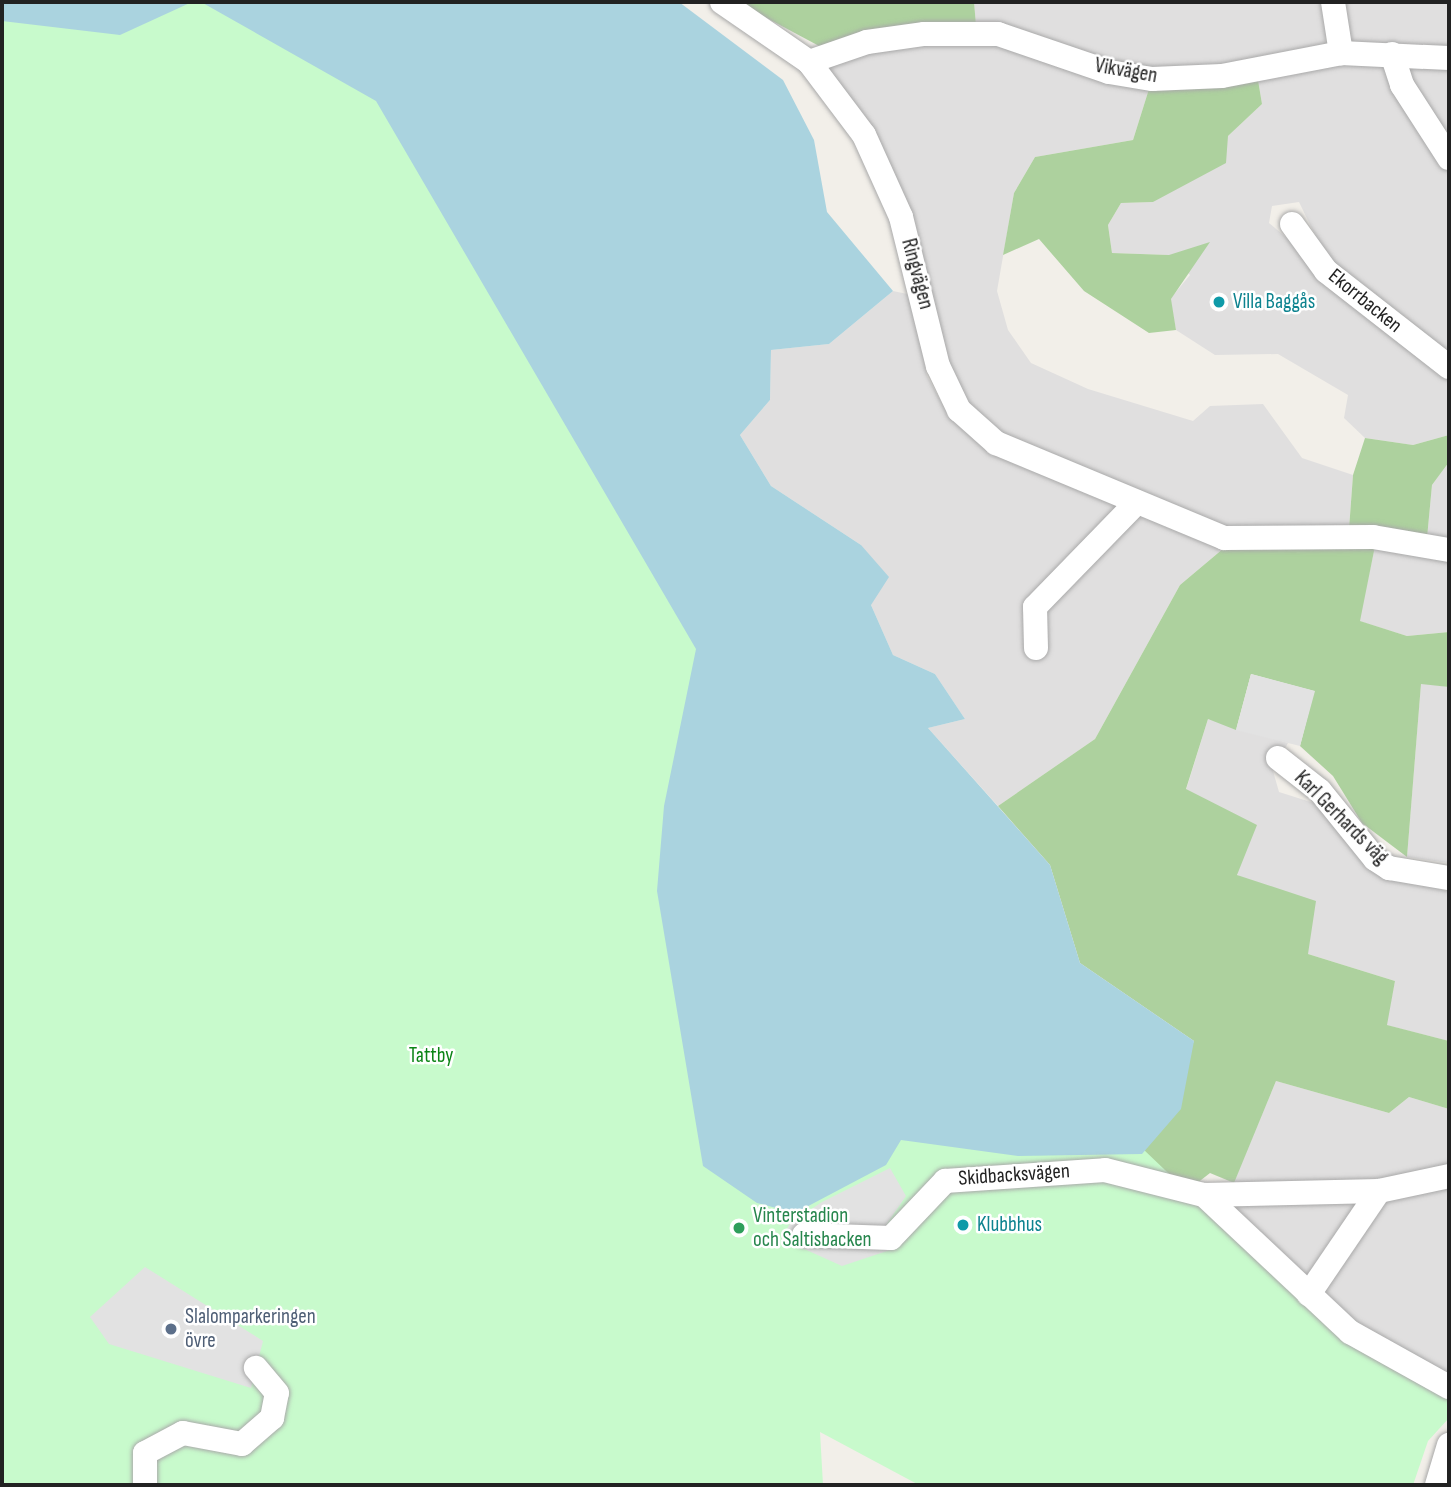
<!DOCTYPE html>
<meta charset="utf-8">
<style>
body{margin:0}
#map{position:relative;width:1451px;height:1487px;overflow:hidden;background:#f2efe9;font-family:"Sofia Sans Condensed",sans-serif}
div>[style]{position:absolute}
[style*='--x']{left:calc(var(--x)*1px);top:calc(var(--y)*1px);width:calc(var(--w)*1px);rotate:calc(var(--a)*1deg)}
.residential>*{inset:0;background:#e0dfdf}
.forest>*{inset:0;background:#add19e}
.park>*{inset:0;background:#c8facc}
.parking>*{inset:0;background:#e2e2e2}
.water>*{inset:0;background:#aad3df}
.roads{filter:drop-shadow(0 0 2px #a9a9a9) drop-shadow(0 0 2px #a9a9a9)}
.minor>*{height:24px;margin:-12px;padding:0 12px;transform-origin:12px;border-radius:12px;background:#fff}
.dots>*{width:19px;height:19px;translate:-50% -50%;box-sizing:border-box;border:4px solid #fff;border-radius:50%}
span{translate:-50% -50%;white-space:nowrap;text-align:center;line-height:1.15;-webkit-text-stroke:5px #fff;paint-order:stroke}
.street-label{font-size:21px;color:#222}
.culture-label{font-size:21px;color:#0d838f}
.left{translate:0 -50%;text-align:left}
.park-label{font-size:21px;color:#0c8416}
.leisure-label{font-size:21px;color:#27864d}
.service-label{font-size:21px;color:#4e5e75}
.frame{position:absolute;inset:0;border:4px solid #222;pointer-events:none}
</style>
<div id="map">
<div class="residential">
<i style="clip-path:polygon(974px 2px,1325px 2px,1329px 18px,1324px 50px,1152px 73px,976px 25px)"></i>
<i style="clip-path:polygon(1341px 2px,1449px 2px,1449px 49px,1348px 43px)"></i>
<i style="clip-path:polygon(918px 42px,993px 43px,1149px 89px,1133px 140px,1035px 157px,1014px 193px,997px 291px,1008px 330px,1031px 363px,1088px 389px,1193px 421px,1210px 406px,1263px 404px,1302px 458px,1353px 475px,1349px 529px,1223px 529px,995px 431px,964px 400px,948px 367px,932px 295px,827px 71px,836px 61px)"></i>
<i style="clip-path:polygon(1338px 60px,1384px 62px,1449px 173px,1449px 358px,1328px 261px,1299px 202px,1272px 206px,1269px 223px,1449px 376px,1449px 435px,1413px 445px,1365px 438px,1344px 418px,1348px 395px,1278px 354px,1215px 355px,1176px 330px,1170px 299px,1190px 275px,1169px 255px,1112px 253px,1108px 225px,1121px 203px,1153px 202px,1228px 136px,1262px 104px,1258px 80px)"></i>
<i style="clip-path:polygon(1412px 65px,1449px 65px,1449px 143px,1406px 70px)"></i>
<i style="clip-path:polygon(893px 291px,912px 295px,927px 376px,950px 418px,1224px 548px,1180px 585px,1095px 739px,998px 806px,928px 728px,965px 719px,935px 674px,893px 655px,871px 605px,861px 545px,771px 486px,740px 435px,770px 400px,771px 350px,829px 344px)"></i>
<i style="clip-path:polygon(1449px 462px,1449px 543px,1427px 538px,1432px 485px)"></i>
<i style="clip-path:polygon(1375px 546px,1449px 561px,1449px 632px,1407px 636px,1359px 621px)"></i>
<i style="clip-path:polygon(1421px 683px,1449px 687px,1449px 863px,1407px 857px)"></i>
<i style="clip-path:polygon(1208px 719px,1288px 743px,1273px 771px,1279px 792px,1317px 804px,1370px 869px,1449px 892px,1449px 1041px,1386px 1025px,1395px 981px,1308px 954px,1237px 874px,1186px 790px)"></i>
<i style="clip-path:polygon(1276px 1081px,1389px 1113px,1409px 1097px,1449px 1109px,1449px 1376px,1357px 1328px,1225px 1203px)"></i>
</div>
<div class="forest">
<i style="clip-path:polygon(737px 2px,974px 2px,976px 25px,821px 47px)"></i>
<i style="clip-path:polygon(1258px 80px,1262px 104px,1228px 136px,1226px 163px,1153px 202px,1121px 203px,1108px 225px,1112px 253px,1169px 255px,1210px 242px,1171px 299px,1176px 330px,1149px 333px,1084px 291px,1039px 239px,1003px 255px,1014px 193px,1035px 157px,1133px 140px,1149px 89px)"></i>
<i style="clip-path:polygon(1449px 435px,1449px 462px,1432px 485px,1427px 538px,1349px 529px,1353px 475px,1365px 438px,1413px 445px)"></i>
<i style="clip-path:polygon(1375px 546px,1360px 621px,1407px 636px,1449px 632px,1449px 687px,1421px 684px,1407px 857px,1362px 823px,1333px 776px,1300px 746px,1314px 691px,1251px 674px,1236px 730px,1208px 719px,1186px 789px,1257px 825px,1237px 875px,1316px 901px,1308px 954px,1395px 981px,1387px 1025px,1449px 1041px,1449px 1109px,1409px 1097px,1389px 1113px,1276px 1081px,1234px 1183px,1210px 1173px,1187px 1191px,1142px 1154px,1194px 1041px,1080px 963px,1050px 865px,998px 806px,1095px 739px,1180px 585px,1224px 548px)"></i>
</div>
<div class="park">
<i style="clip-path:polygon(2px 2px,434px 2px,661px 369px,1033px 1044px,1187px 1191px,1449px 1393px,1449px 1418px,1428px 1441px,1413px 1485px,919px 1485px,820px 1432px,823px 1485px,2px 1485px)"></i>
</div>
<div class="parking">
<i style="clip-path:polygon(1251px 674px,1315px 691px,1300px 746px,1236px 730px)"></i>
<i style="clip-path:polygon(890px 1168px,906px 1196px,886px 1225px,896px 1248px,842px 1266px,782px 1239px,790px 1223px,822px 1202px)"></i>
<i style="clip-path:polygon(145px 1267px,263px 1341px,251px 1388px,109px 1344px,90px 1317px)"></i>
</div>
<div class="water">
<i style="clip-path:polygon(2px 2px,192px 2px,120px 35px,2px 21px)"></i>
<i style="clip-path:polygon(201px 2px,679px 2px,783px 80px,814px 140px,827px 212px,893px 291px,829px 344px,771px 350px,770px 400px,740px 435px,771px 486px,861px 545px,889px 577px,871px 605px,893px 655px,935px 674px,965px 719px,928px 728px,1050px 865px,1080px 963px,1194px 1041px,1181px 1109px,1142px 1154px,1018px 1156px,901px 1140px,886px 1165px,795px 1213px,757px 1203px,703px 1166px,657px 891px,664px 806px,696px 649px,376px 101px)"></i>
</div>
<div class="roads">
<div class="minor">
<i style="--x:722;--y:2;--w:106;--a:34.6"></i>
<i style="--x:809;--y:62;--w:91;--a:53"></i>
<i style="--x:864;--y:135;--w:90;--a:65.7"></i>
<i style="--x:901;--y:217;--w:154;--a:76.1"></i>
<i style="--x:938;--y:366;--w:49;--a:64.5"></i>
<i style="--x:959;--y:410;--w:50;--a:41.7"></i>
<i style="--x:996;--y:443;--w:247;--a:22.6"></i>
<i style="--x:1224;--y:538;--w:149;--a:-0.4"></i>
<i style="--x:1373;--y:537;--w:77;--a:9.7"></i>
<i style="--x:1333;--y:2;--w:52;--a:81.1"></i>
<i style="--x:1392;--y:54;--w:33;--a:72"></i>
<i style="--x:1402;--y:85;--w:87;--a:57.2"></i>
<i style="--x:809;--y:62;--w:61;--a:-19"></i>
<i style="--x:867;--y:42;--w:58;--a:-8"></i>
<i style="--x:924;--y:34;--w:74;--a:0"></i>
<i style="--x:998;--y:34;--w:117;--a:18.9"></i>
<i style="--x:1109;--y:72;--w:44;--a:9.2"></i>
<i style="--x:1152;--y:79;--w:70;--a:-2.5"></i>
<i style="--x:1222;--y:76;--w:121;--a:-10.9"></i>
<i style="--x:1341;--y:53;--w:108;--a:2.7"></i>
<i style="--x:1292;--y:224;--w:58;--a:54.1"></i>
<i style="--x:1326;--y:271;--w:156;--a:38"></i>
<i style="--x:1036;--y:648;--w:41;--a:-91.4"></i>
<i style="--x:1035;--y:607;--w:146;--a:-45.8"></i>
<i style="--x:1278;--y:758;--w:53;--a:38.2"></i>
<i style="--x:1320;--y:791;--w:87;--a:51"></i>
<i style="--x:1375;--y:859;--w:17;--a:33"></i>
<i style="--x:1389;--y:868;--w:61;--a:9.5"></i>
<i style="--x:1379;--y:1191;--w:72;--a:-12.1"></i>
<i style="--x:1204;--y:1195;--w:175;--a:-1.3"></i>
<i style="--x:1379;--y:1191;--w:125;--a:124.2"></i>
<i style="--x:804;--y:1235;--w:87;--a:2"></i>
<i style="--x:891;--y:1238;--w:79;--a:-46.5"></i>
<i style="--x:945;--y:1181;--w:160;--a:-3.9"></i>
<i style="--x:1105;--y:1170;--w:102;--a:14.2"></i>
<i style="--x:1204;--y:1195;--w:200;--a:43.2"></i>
<i style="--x:1350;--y:1332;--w:113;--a:29.1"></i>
<i style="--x:145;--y:1485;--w:32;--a:-90"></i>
<i style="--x:145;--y:1453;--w:43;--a:-27.8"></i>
<i style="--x:183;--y:1433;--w:60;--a:10.6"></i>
<i style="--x:242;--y:1444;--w:40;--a:-41"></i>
<i style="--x:272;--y:1418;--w:25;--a:-79"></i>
<i style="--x:277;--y:1393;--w:33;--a:-130"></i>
<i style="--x:1437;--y:1485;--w:42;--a:-73.3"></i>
</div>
</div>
<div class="dots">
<i style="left:1219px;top:302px;background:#0f9aa8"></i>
<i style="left:963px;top:1225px;background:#0f9aa8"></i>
<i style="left:739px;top:1228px;background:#2e9e5b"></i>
<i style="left:171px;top:1329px;background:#5c6f8a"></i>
</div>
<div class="street-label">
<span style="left:1126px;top:71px;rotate:10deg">Vikvägen</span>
<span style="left:917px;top:274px;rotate:75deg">Ringvägen</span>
<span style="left:1365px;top:301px;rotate:39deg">Ekorrbacken</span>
<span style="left:1341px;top:818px;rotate:45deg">Karl Gerhards väg</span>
<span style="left:1014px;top:1175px;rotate:-4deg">Skidbacksvägen</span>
</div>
<div class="culture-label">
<span class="left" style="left:1233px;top:302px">Villa Baggås</span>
<span class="left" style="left:977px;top:1225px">Klubbhus</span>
</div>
<div class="park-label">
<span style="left:431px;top:1056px">Tattby</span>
</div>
<div class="leisure-label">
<span class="left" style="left:753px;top:1228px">Vinterstadion<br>och Saltisbacken</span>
</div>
<div class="service-label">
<span class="left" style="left:185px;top:1329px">Slalomparkeringen<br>övre</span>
</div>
<div class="frame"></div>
</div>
